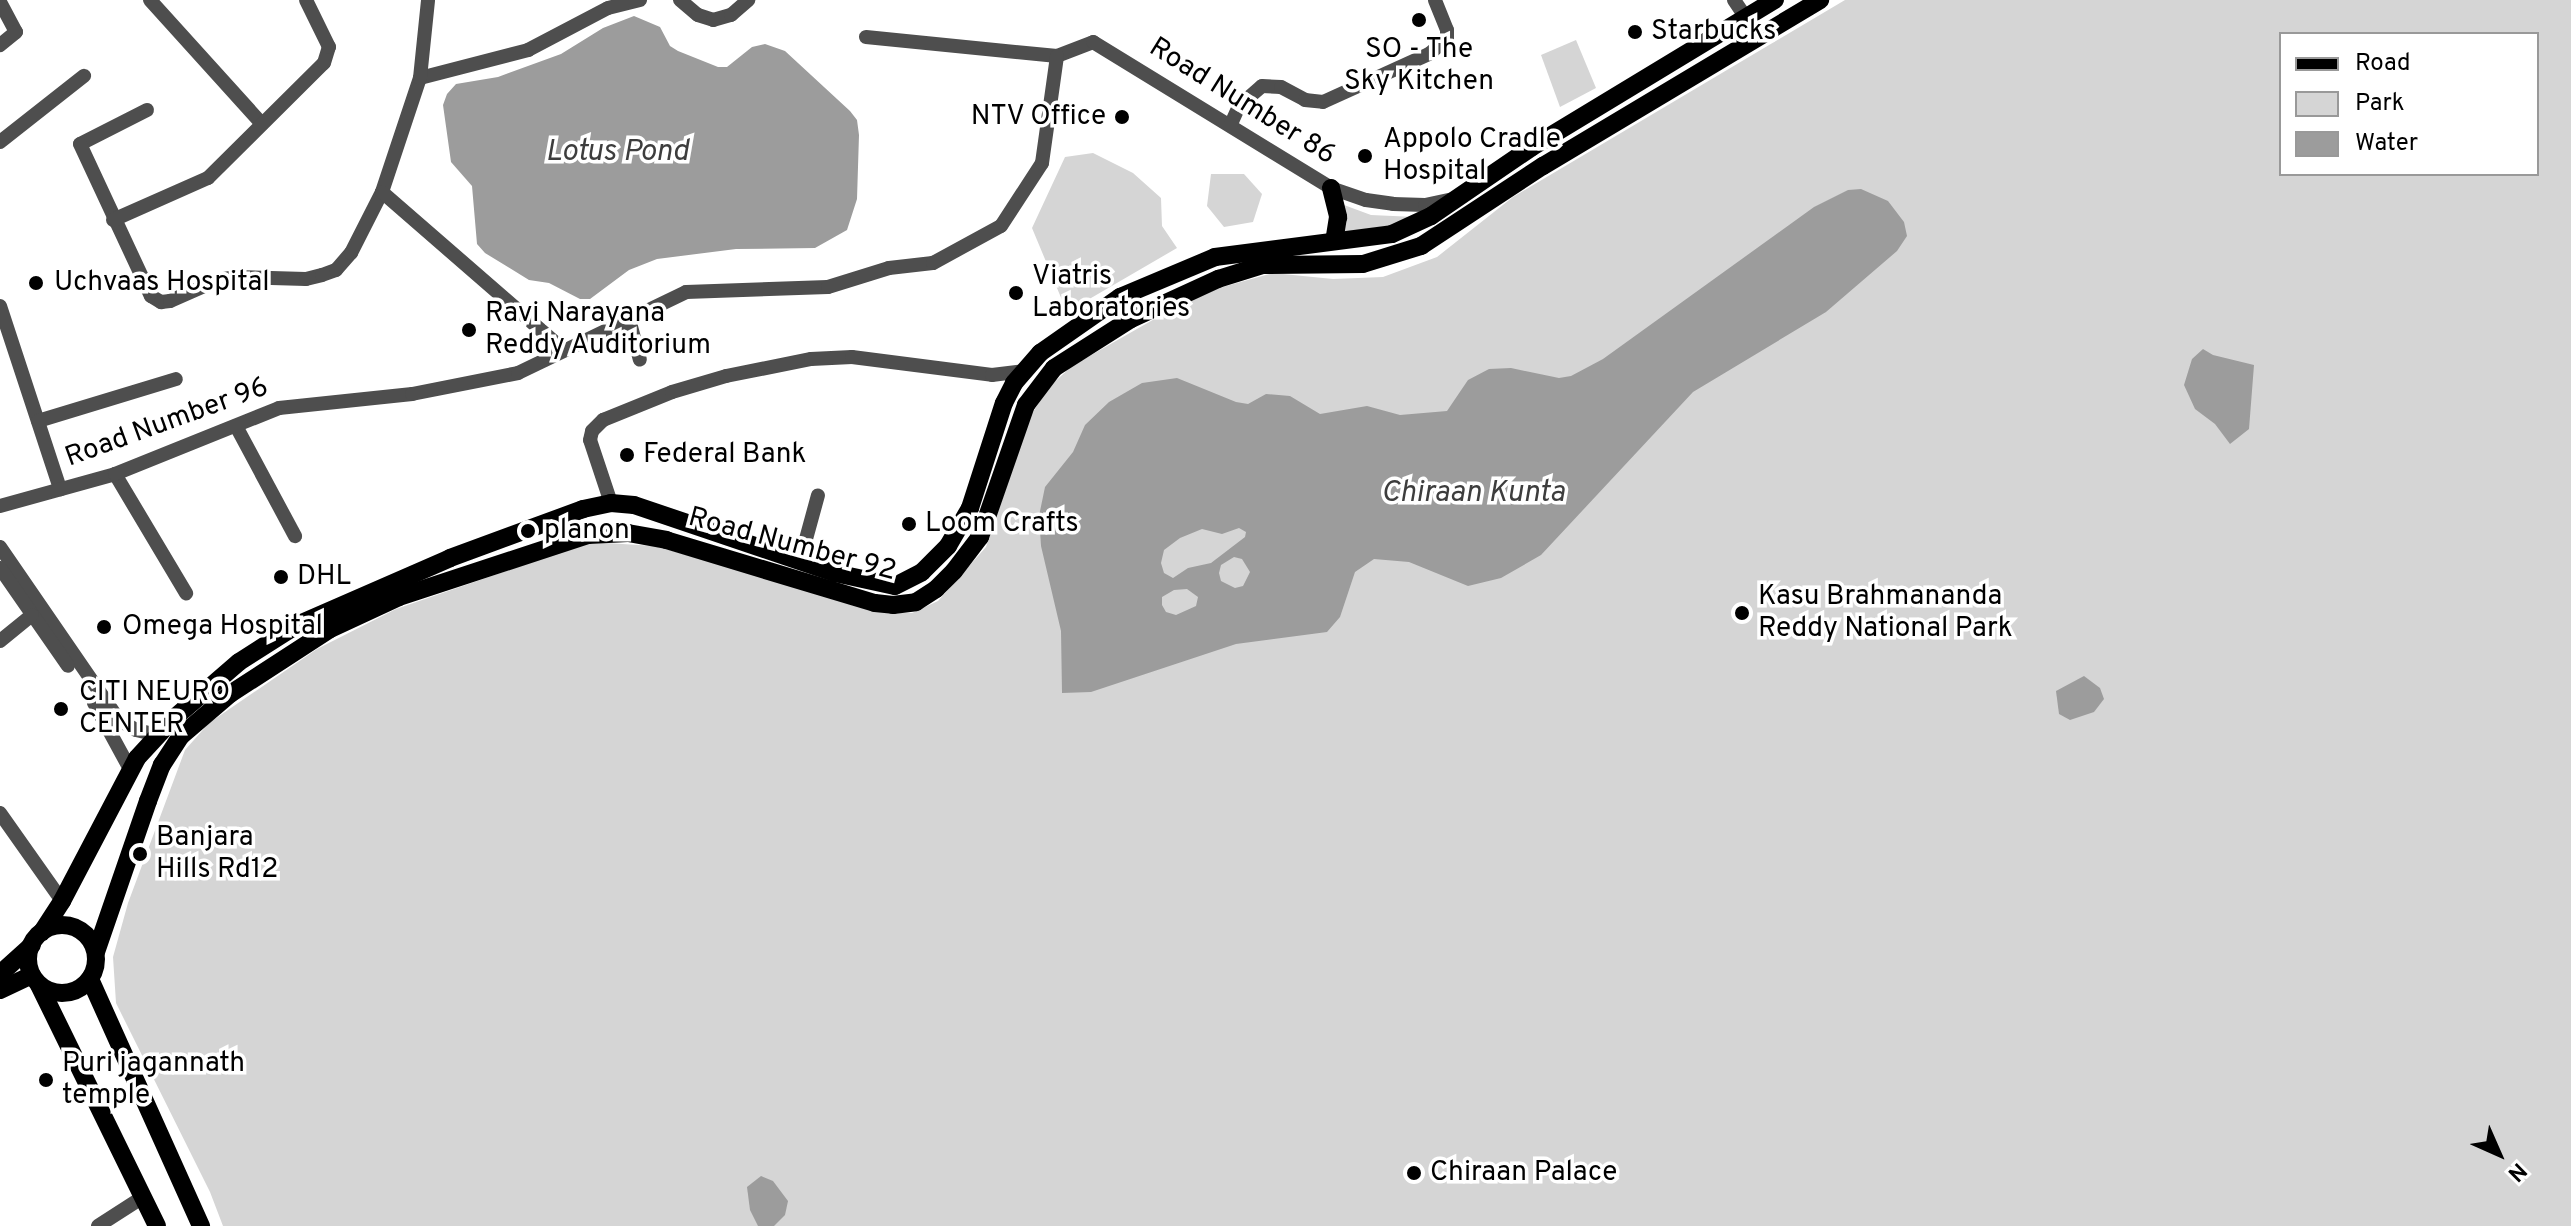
<!DOCTYPE html>
<style>
body{margin:0}
#map{position:relative;width:2571px;height:1226px;overflow:hidden;background:#fff;font-family:Overpass,sans-serif}
div>[style]{position:absolute}
[style*='--x']{left:calc(var(--x)*1px);top:calc(var(--y)*1px);width:calc(var(--w)*1px);rotate:calc(var(--a)*1deg)}
.green>*{inset:0;background:#d5d5d5}
.water>*{inset:0;background:#9c9c9c}
.minor>*{height:14px;margin:-7px;padding:0 7px;transform-origin:7px;border-radius:7px;background:#4e4e4e}
.major>*{height:18px;margin:-9px;padding:0 9px;transform-origin:9px;border-radius:9px;background:#000}
.major>.ring{margin:-9px;padding:0;box-sizing:content-box;background:none;border:18px solid #000;border-radius:50%}
.dots>*{width:22px;height:22px;translate:-50% -50%;box-sizing:border-box;border:4px solid #fff;border-radius:50%}
span{translate:-50% -50%;white-space:nowrap;text-align:center;line-height:1.15;-webkit-text-stroke:7px #fff;paint-order:stroke}
.poi-label{font-size:28px;color:#000}
.left{translate:0 -50%;text-align:left}
.right{translate:-100% -50%;text-align:right}
.street-label{font-size:28px;color:#000}
.water-label{font-size:30px;color:#3d3d3d;font-style:italic}
.legend{position:absolute;left:2279px;top:32px;width:260px;height:144px;box-sizing:border-box;background:#fff;border:2px solid #999;margin:0;padding:10px 14px;list-style:none;font-size:24px;color:#000}
.legend li{display:flex;align-items:center;gap:16px;height:40px}
.legend b{width:40px;border:2px solid #999}
.north{position:absolute;left:2459px;top:1114px;width:80px;height:80px;-webkit-text-stroke:6px #fff;paint-order:stroke;rotate:135deg;font-size:22px;font-weight:700;line-height:32px;text-align:center;color:#000}
.north::after{content:'';display:block;margin:auto;width:28px;height:36px;background:#000;clip-path:polygon(50% 0,100% 100%,50% 72%,0 100%)}
</style>
<div id="map">
<div class="green">
<i style="clip-path:polygon(evenodd,1845px 0,2571px 0,2571px 1226px,223px 1226px,210px 1192px,116px 1003px,113px 957px,128px 903px,185px 750px,209px 723px,317px 649px,396px 609px,590px 542px,655px 546px,888px 613px,912px 613px,938px 601px,986px 547px,1031px 415px,1049px 387px,1072px 366px,1172px 309px,1219px 288px,1273px 273px,1333px 279px,1383px 277px,1437px 257px,1513px 197px,1845px 0,2281px 34px,2537px 34px,2537px 174px,2281px 174px,2281px 34px)"></i>
<i style="clip-path:polygon(1576px 40px,1596px 88px,1560px 107px,1541px 55px)"></i>
<i style="clip-path:polygon(1093px 153px,1133px 173px,1161px 198px,1162px 226px,1177px 248px,1067px 312px,1032px 228px,1065px 157px)"></i>
<i style="clip-path:polygon(1211px 174px,1244px 174px,1262px 194px,1253px 222px,1224px 227px,1207px 206px)"></i>
<i style="clip-path:polygon(1344px 205px,1371px 215px,1415px 217px,1394px 225px,1344px 232px)"></i>
</div>
<div class="water">
<i style="clip-path:polygon(634px 16px,660px 27px,670px 46px,678px 51px,718px 67px,727px 67px,752px 47px,765px 44px,785px 51px,850px 111px,857px 120px,859px 135px,857px 199px,847px 230px,815px 248px,736px 249px,657px 259px,629px 270px,590px 299px,580px 299px,549px 283px,529px 280px,485px 253px,477px 244px,472px 186px,451px 162px,443px 105px,447px 94px,456px 84px,498px 77px,561px 54px,603px 28px)"></i>
<i style="clip-path:polygon(evenodd,1861px 189px,1888px 201px,1904px 222px,1907px 236px,1897px 251px,1826px 312px,1693px 392px,1541px 555px,1501px 578px,1468px 586px,1409px 562px,1374px 559px,1355px 572px,1340px 617px,1327px 632px,1236px 644px,1091px 692px,1062px 693px,1061px 631px,1041px 546px,1039px 516px,1045px 487px,1073px 452px,1085px 425px,1109px 402px,1142px 383px,1177px 378px,1236px 402px,1248px 404px,1266px 394px,1290px 396px,1320px 414px,1367px 406px,1400px 415px,1447px 411px,1468px 380px,1489px 369px,1511px 368px,1559px 378px,1571px 376px,1603px 359px,1814px 207px,1848px 190px,1861px 189px,1239px 528px,1246px 532px,1245px 537px,1211px 563px,1188px 568px,1173px 578px,1164px 573px,1161px 563px,1164px 550px,1180px 538px,1202px 529px,1222px 534px,1239px 528px,1861px 189px,1234px 557px,1242px 559px,1250px 572px,1243px 586px,1235px 588px,1221px 581px,1219px 573px,1221px 565px,1234px 557px,1861px 189px,1187px 589px,1198px 597px,1196px 606px,1176px 615px,1166px 612px,1162px 605px,1162px 597px,1174px 590px,1187px 589px)"></i>
<i style="clip-path:polygon(2203px 349px,2213px 355px,2254px 365px,2249px 429px,2230px 444px,2215px 424px,2195px 409px,2184px 385px,2192px 359px)"></i>
<i style="clip-path:polygon(2084px 676px,2100px 688px,2104px 699px,2094px 712px,2070px 720px,2059px 714px,2056px 691px)"></i>
<i style="clip-path:polygon(761px 1176px,773px 1181px,788px 1201px,785px 1215px,774px 1226px,758px 1226px,750px 1210px,747px 1187px)"></i>
</div>
<div class="minor">
<i style="--x:150;--y:0;--w:167;--a:47.9"></i>
<i style="--x:680;--y:0;--w:23;--a:40"></i>
<i style="--x:698;--y:15;--w:16;--a:18"></i>
<i style="--x:713;--y:20;--w:19;--a:-16"></i>
<i style="--x:731;--y:15;--w:23;--a:-41"></i>
<i style="--x:1734;--y:0;--w:22;--a:56"></i>
<i style="--x:0;--y:2;--w:34;--a:62"></i>
<i style="--x:16;--y:32;--w:21;--a:141"></i>
<i style="--x:866;--y:37;--w:192;--a:5.7"></i>
<i style="--x:1057;--y:56;--w:39;--a:-21"></i>
<i style="--x:1093;--y:42;--w:279;--a:31.5"></i>
<i style="--x:1331;--y:188;--w:37;--a:19"></i>
<i style="--x:1366;--y:200;--w:27;--a:8"></i>
<i style="--x:1393;--y:204;--w:32;--a:2"></i>
<i style="--x:1425;--y:205;--w:25;--a:-12"></i>
<i style="--x:420;--y:78;--w:112;--a:-14.5"></i>
<i style="--x:528;--y:50;--w:90;--a:-27.7"></i>
<i style="--x:608;--y:8;--w:33;--a:-14"></i>
<i style="--x:147;--y:110;--w:75;--a:153.1"></i>
<i style="--x:80;--y:144;--w:168;--a:65"></i>
<i style="--x:151;--y:296;--w:12;--a:31"></i>
<i style="--x:161;--y:302;--w:9;--a:-6"></i>
<i style="--x:170;--y:301;--w:52;--a:-23.6"></i>
<i style="--x:218;--y:280;--w:17;--a:-10"></i>
<i style="--x:235;--y:277;--w:71;--a:1.6"></i>
<i style="--x:306;--y:279;--w:16;--a:-14"></i>
<i style="--x:322;--y:275;--w:15;--a:-20"></i>
<i style="--x:336;--y:270;--w:23;--a:-49"></i>
<i style="--x:351;--y:253;--w:68;--a:-63.1"></i>
<i style="--x:382;--y:192;--w:120;--a:-71.6"></i>
<i style="--x:420;--y:78;--w:78;--a:-84.1"></i>
<i style="--x:1231;--y:124;--w:20;--a:-66"></i>
<i style="--x:1239;--y:106;--w:30;--a:-41"></i>
<i style="--x:1262;--y:86;--w:19;--a:3"></i>
<i style="--x:1281;--y:87;--w:27;--a:28"></i>
<i style="--x:1305;--y:100;--w:18;--a:6"></i>
<i style="--x:1323;--y:102;--w:116;--a:-24.4"></i>
<i style="--x:1429;--y:54;--w:23;--a:-40"></i>
<i style="--x:1447;--y:39;--w:9;--a:-90"></i>
<i style="--x:1447;--y:30;--w:32;--a:-112"></i>
<i style="--x:0;--y:142;--w:107;--a:-38.2"></i>
<i style="--x:382;--y:192;--w:241;--a:41"></i>
<i style="--x:113;--y:220;--w:104;--a:-23.9"></i>
<i style="--x:208;--y:178;--w:163;--a:-44.8"></i>
<i style="--x:324;--y:63;--w:17;--a:-73"></i>
<i style="--x:329;--y:47;--w:52;--a:-116.1"></i>
<i style="--x:0;--y:306;--w:193;--a:71.8"></i>
<i style="--x:629;--y:319;--w:42;--a:75"></i>
<i style="--x:38;--y:421;--w:144;--a:-16.9"></i>
<i style="--x:236;--y:426;--w:125;--a:61.8"></i>
<i style="--x:115;--y:474;--w:139;--a:59.2"></i>
<i style="--x:611;--y:503;--w:66;--a:-108.4"></i>
<i style="--x:590;--y:440;--w:9;--a:-77"></i>
<i style="--x:592;--y:431;--w:16;--a:-45"></i>
<i style="--x:603;--y:420;--w:74;--a:-22.1"></i>
<i style="--x:672;--y:392;--w:56;--a:-16.5"></i>
<i style="--x:726;--y:376;--w:87;--a:-11.3"></i>
<i style="--x:811;--y:359;--w:41;--a:-2.8"></i>
<i style="--x:852;--y:357;--w:141;--a:7.3"></i>
<i style="--x:992;--y:375;--w:32;--a:-7"></i>
<i style="--x:0;--y:506;--w:119;--a:-15.5"></i>
<i style="--x:115;--y:474;--w:177;--a:-21.9"></i>
<i style="--x:279;--y:408;--w:134;--a:-6"></i>
<i style="--x:412;--y:394;--w:108;--a:-11.2"></i>
<i style="--x:518;--y:373;--w:187;--a:-25.7"></i>
<i style="--x:686;--y:292;--w:142;--a:-2"></i>
<i style="--x:828;--y:287;--w:64;--a:-17.3"></i>
<i style="--x:889;--y:268;--w:44;--a:-6.5"></i>
<i style="--x:933;--y:263;--w:77;--a:-28.6"></i>
<i style="--x:1001;--y:226;--w:75;--a:-56.9"></i>
<i style="--x:1042;--y:163;--w:108;--a:-82"></i>
<i style="--x:0;--y:547;--w:210;--a:55.5"></i>
<i style="--x:119;--y:720;--w:20;--a:30"></i>
<i style="--x:136;--y:730;--w:23;--a:13"></i>
<i style="--x:800;--y:561;--w:68;--a:-74.7"></i>
<i style="--x:0;--y:568;--w:119;--a:55.2"></i>
<i style="--x:0;--y:641;--w:41;--a:-39.1"></i>
<i style="--x:94;--y:703;--w:75;--a:61.4"></i>
<i style="--x:0;--y:813;--w:108;--a:54.8"></i>
<i style="--x:98;--y:1226;--w:54;--a:-32.8"></i>
</div>
<div class="major">
<i style="--x:1331;--y:188;--w:30;--a:76"></i>
<i style="--x:1338;--y:217;--w:24;--a:99"></i>
<i class="ring" style="left:28px;top:925px;width:50px;height:50px"></i>
<i style="--x:42;--y:932;--w:37;--a:-57"></i>
<i style="--x:62;--y:901;--w:161;--a:-62.3"></i>
<i style="--x:137;--y:758;--w:53;--a:-47.3"></i>
<i style="--x:173;--y:719;--w:87;--a:-40.8"></i>
<i style="--x:239;--y:662;--w:69;--a:-32.5"></i>
<i style="--x:297;--y:625;--w:167;--a:-23.6"></i>
<i style="--x:450;--y:558;--w:142;--a:-20.2"></i>
<i style="--x:583;--y:509;--w:29;--a:-12"></i>
<i style="--x:611;--y:503;--w:23;--a:5"></i>
<i style="--x:634;--y:505;--w:212;--a:18.7"></i>
<i style="--x:835;--y:573;--w:61;--a:12.2"></i>
<i style="--x:895;--y:586;--w:30;--a:-27"></i>
<i style="--x:922;--y:572;--w:37;--a:-45"></i>
<i style="--x:948;--y:546;--w:44;--a:-59.9"></i>
<i style="--x:970;--y:508;--w:110;--a:-72.1"></i>
<i style="--x:1004;--y:403;--w:22;--a:-63"></i>
<i style="--x:1014;--y:383;--w:40;--a:-49"></i>
<i style="--x:1040;--y:353;--w:98;--a:-35"></i>
<i style="--x:1120;--y:297;--w:103;--a:-22.8"></i>
<i style="--x:1215;--y:257;--w:178;--a:-7.4"></i>
<i style="--x:1392;--y:234;--w:43;--a:-24.8"></i>
<i style="--x:1431;--y:216;--w:122;--a:-34.3"></i>
<i style="--x:1532;--y:147;--w:284;--a:-31.2"></i>
<i style="--x:96;--y:952;--w:160;--a:-71"></i>
<i style="--x:148;--y:801;--w:39;--a:-69"></i>
<i style="--x:162;--y:765;--w:35;--a:-57"></i>
<i style="--x:181;--y:736;--w:65;--a:-40.6"></i>
<i style="--x:230;--y:694;--w:119;--a:-33"></i>
<i style="--x:330;--y:629;--w:76;--a:-24.9"></i>
<i style="--x:399;--y:597;--w:199;--a:-18.2"></i>
<i style="--x:588;--y:535;--w:40;--a:-2.9"></i>
<i style="--x:628;--y:533;--w:39;--a:10"></i>
<i style="--x:666;--y:540;--w:218;--a:16.8"></i>
<i style="--x:875;--y:603;--w:18;--a:6"></i>
<i style="--x:893;--y:605;--w:23;--a:-7"></i>
<i style="--x:916;--y:602;--w:24;--a:-33"></i>
<i style="--x:936;--y:589;--w:25;--a:-45"></i>
<i style="--x:954;--y:571;--w:43;--a:-52.6"></i>
<i style="--x:980;--y:537;--w:140;--a:-70.8"></i>
<i style="--x:1026;--y:405;--w:46;--a:-52.9"></i>
<i style="--x:1054;--y:368;--w:91;--a:-32.5"></i>
<i style="--x:1131;--y:319;--w:96;--a:-24.7"></i>
<i style="--x:1218;--y:279;--w:47;--a:-17.3"></i>
<i style="--x:1263;--y:265;--w:100;--a:-0.6"></i>
<i style="--x:1363;--y:264;--w:61;--a:-17.2"></i>
<i style="--x:1421;--y:246;--w:146;--a:-33.3"></i>
<i style="--x:1543;--y:166;--w:323;--a:-30.9"></i>
<i style="--x:0;--y:974;--w:43;--a:-42.2"></i>
<i style="--x:90;--y:979;--w:271;--a:65.8"></i>
<i style="--x:39;--y:985;--w:268;--a:63.9"></i>
<i style="--x:0;--y:990;--w:35;--a:-25"></i>
</div>
<div class="dots">
<i style="left:1419px;top:20px;background:#000"></i>
<i style="left:1635px;top:32px;background:#000"></i>
<i style="left:1122px;top:117px;background:#000"></i>
<i style="left:1365px;top:156px;background:#000"></i>
<i style="left:36px;top:283px;background:#000"></i>
<i style="left:1016px;top:293px;background:#000"></i>
<i style="left:469px;top:330px;background:#000"></i>
<i style="left:627px;top:455px;background:#000"></i>
<i style="left:909px;top:524px;background:#000"></i>
<i style="left:528px;top:531px;background:#000"></i>
<i style="left:281px;top:577px;background:#000"></i>
<i style="left:1742px;top:613px;background:#000"></i>
<i style="left:104px;top:627px;background:#000"></i>
<i style="left:61px;top:709px;background:#000"></i>
<i style="left:140px;top:854px;background:#000"></i>
<i style="left:46px;top:1080px;background:#000"></i>
<i style="left:1414px;top:1173px;background:#000"></i>
</div>
<div class="poi-label">
<span class="left" style="left:1651px;top:32px">Starbucks</span>
<span style="left:1419px;top:66px">SO - The<br>Sky Kitchen</span>
<span class="right" style="left:1106px;top:117px">NTV Office</span>
<span class="left" style="left:1383px;top:156px">Appolo Cradle<br>Hospital</span>
<span class="left" style="left:1032px;top:293px">Viatris<br>Laboratories</span>
<span class="left" style="left:54px;top:283px">Uchvaas Hospital</span>
<span class="left" style="left:485px;top:330px">Ravi Narayana<br>Reddy Auditorium</span>
<span class="left" style="left:643px;top:455px">Federal Bank</span>
<span class="left" style="left:925px;top:524px">Loom Crafts</span>
<span class="left" style="left:544px;top:531px">planon</span>
<span class="left" style="left:297px;top:577px">DHL</span>
<span class="left" style="left:1758px;top:613px">Kasu Brahmananda<br>Reddy National Park</span>
<span class="left" style="left:122px;top:627px">Omega Hospital</span>
<span class="left" style="left:79px;top:709px">CITI NEURO<br>CENTER</span>
<span class="left" style="left:156px;top:854px">Banjara<br>Hills Rd12</span>
<span class="left" style="left:62px;top:1080px">Puri jagannath<br>temple</span>
<span class="left" style="left:1430px;top:1173px">Chiraan Palace</span>
</div>
<div class="street-label">
<span style="left:1242px;top:102px;rotate:32deg">Road Number 86</span>
<span style="left:167px;top:423px;rotate:-20deg">Road Number 96</span>
<span style="left:792px;top:545px;rotate:15deg">Road Number 92</span>
</div>
<div class="water-label">
<span style="left:617px;top:153px">Lotus Pond</span>
<span style="left:1473px;top:494px">Chiraan Kunta</span>
</div>
<ul class="legend">
<li><b style="height:10px;background:#000"></b>Road</li>
<li><b style="height:22px;background:#d5d5d5"></b>Park</li>
<li><b style="height:22px;background:#9c9c9c"></b>Water</li>
</ul>
<div class="north">N</div>
</div>
